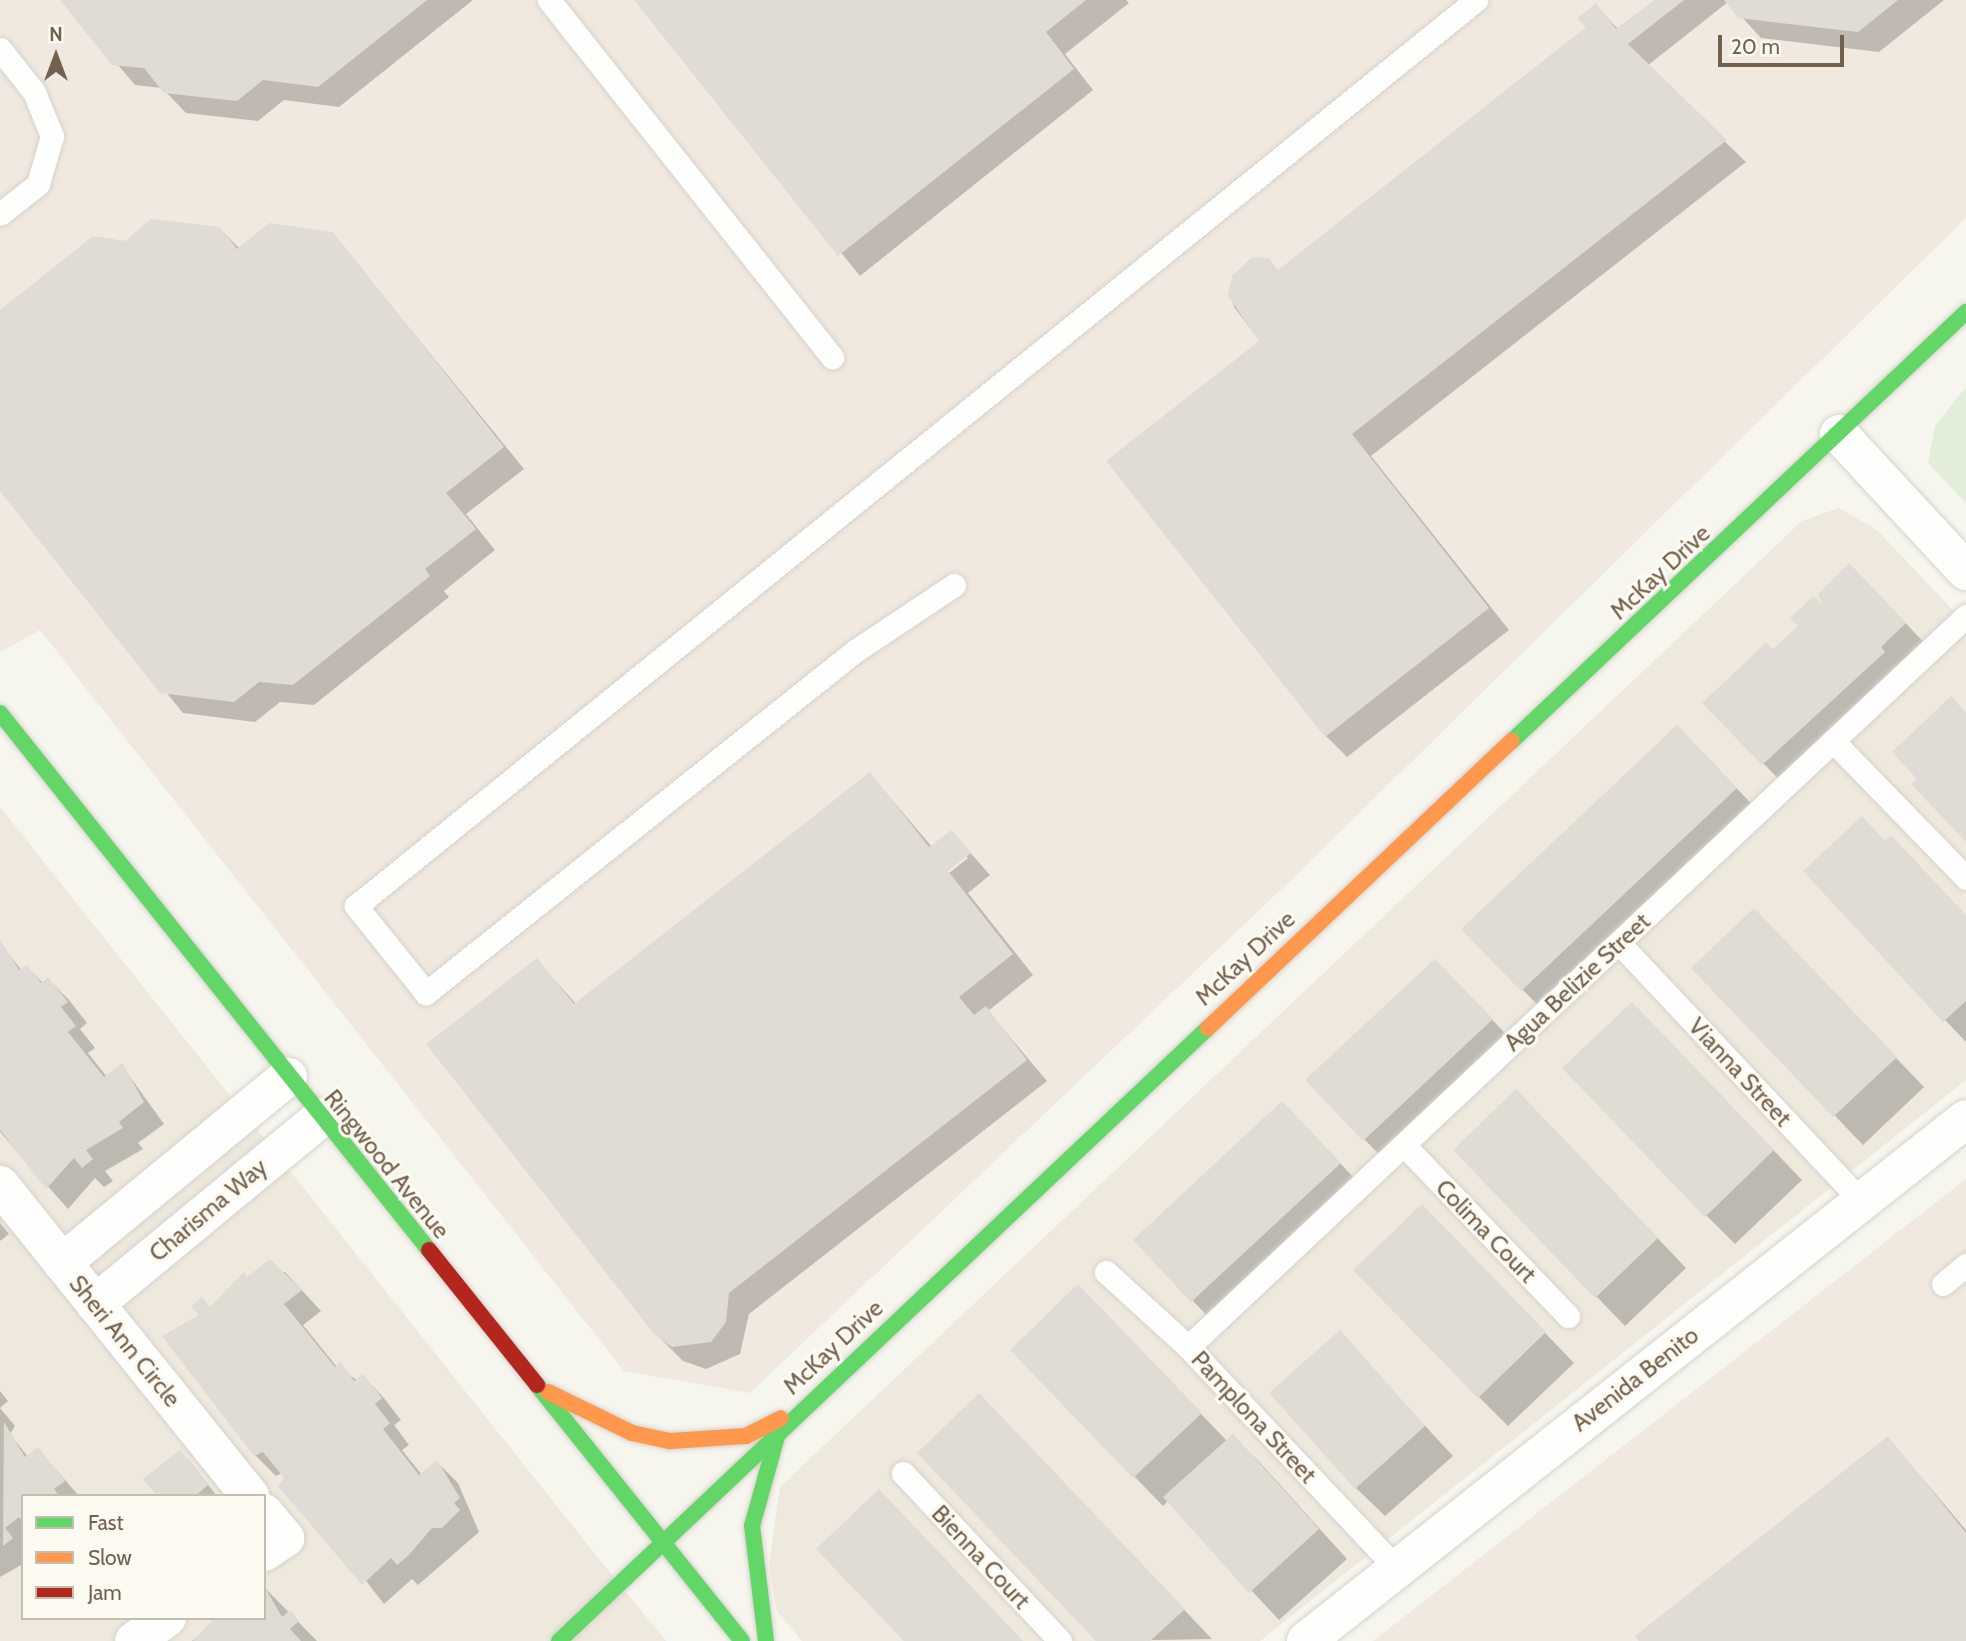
<!DOCTYPE html>
<style>
body{margin:0}
#map{position:relative;width:1966px;height:1641px;overflow:hidden;background:#f6f5ee;font-family:Cabin,sans-serif}
div>[style]{position:absolute}
[style*='--x']{left:calc(var(--x)*1px);top:calc(var(--y)*1px);width:calc(var(--w)*1px);rotate:calc(var(--a)*1deg)}
.residential>*{inset:0;background:#eee8dd}
.commercial>*{inset:0;background:#f1e8df}
.green>*{inset:0;background:#e2edda}
.shadow>*{inset:0;background:#0003}
.building>*{inset:0;background:#e0dbd4}
.roads{filter:drop-shadow(0 0 2px #d6d2cc) drop-shadow(0 0 2px #d6d2cc)}
.lane>*{height:23px;margin:-11.5px;padding:0 11.5px;transform-origin:11.5px;border-radius:11.5px;background:#fefefc}
.street>*{height:38px;margin:-19px;padding:0 19px;transform-origin:19px;border-radius:19px;background:#fefefc}
.fast>*{height:16px;margin:-8px;padding:0 8px;transform-origin:8px;border-radius:8px;background:#63d668}
.slow>*{height:16px;margin:-8px;padding:0 8px;transform-origin:8px;border-radius:8px;background:#ff974d}
.jam>*{height:16px;margin:-8px;padding:0 8px;transform-origin:8px;border-radius:8px;background:#b3261e}
span{translate:-50% -50%;white-space:nowrap;text-align:center;line-height:1.15;-webkit-text-stroke:6px #fdfaf1;paint-order:stroke}
.street-label{font-size:24px;color:#736150}
.legend{position:absolute;left:21px;top:1494px;width:245px;height:126px;box-sizing:border-box;background:#fdfaf1;border:2px solid #c6bdb1;margin:0;padding:9px 12px;list-style:none;font-size:21px;color:#736150}
.legend li{display:flex;align-items:center;gap:14px;height:35px}
.legend b{width:35px;border:2px solid #c6bdb1}
.north{position:absolute;left:21px;top:21px;width:70px;height:70px;-webkit-text-stroke:5px #fdfaf1;paint-order:stroke;rotate:0deg;font-size:19px;font-weight:700;line-height:28px;text-align:center;color:#736150}
.north::after{content:'';display:block;margin:auto;width:24px;height:32px;background:#736150;clip-path:polygon(50% 0,100% 100%,50% 72%,0 100%)}
.scale{position:absolute;left:1718px;top:35px;width:126px;height:32px;box-sizing:border-box;border:4px solid #736150;border-top:0;padding-left:9px;font-size:21px;line-height:24px;white-space:nowrap;color:#736150;-webkit-text-stroke:5px #fdfaf1;paint-order:stroke}
</style>
<div id="map">
<div class="residential">
<i style="clip-path:polygon(1839px 508px,1877px 530px,1966px 624px,1966px 1080px,1260px 1641px,802px 1641px,777px 1611px,769px 1566px,780px 1487px,1802px 521px)"></i>
<i style="clip-path:polygon(evenodd,0 807px,607px 1569px,666px 1641px,0 1641px,0 807px,23px 1496px,264px 1496px,264px 1618px,23px 1618px,23px 1496px)"></i>
</div>
<div class="commercial">
<i style="clip-path:polygon(0 0,1966px 0,1966px 218px,1290px 881px,750px 1393px,624px 1371px,40px 630px,0 652px)"></i>
<i style="clip-path:polygon(1966px 1179px,1966px 1641px,1373px 1641px)"></i>
</div>
<div class="green">
<i style="clip-path:polygon(1966px 387px,1966px 503px,1928px 463px,1935px 426px)"></i>
</div>
<div class="shadow">
<i style="clip-path:polygon(63px 0,473px 0,339px 107px,284px 100px,258px 121px,186px 113px,162px 88px,135px 85px)"></i>
<i style="clip-path:polygon(636px 0,1126px 0,1129px 3px,1065px 54px,1093px 90px,860px 276px)"></i>
<i style="clip-path:polygon(1656px 0,1944px 0,1879px 52px,1761px 38px,1728px 2px,1647px 66px,1746px 162px,1371px 456px,1509px 630px,1347px 757px,1326px 736px,1261px 342px,1234px 307px,1230px 288px,1253px 259px,1279px 272px,1588px 28px,1595px 5px,1619px 30px)"></i>
<i style="clip-path:polygon(220px 229px,240px 249px,332px 233px,524px 469px,466px 514px,495px 550px,444px 591px,449px 597px,314px 705px,280px 702px,255px 722px,183px 713px,0 488px,0 312px,125px 243px)"></i>
<i style="clip-path:polygon(1878px 594px,1934px 653px,1792px 793px,1705px 703px,1827px 610px)"></i>
<i style="clip-path:polygon(1706px 756px,1765px 818px,1551px 1019px,1464px 929px)"></i>
<i style="clip-path:polygon(evenodd,870px 774px,932px 847px,952px 832px,990px 875px,968px 893px,1033px 975px,988px 1011px,1047px 1081px,749px 1314px,740px 1354px,706px 1369px,683px 1361px,662px 1340px,537px 960px,576px 1004px,870px 774px,966px 856px,968px 858px,943px 878px,940px 875px,966px 856px)"></i>
<i style="clip-path:polygon(1886px 842px,1966px 918px,1966px 1042px,1805px 872px)"></i>
<i style="clip-path:polygon(1783px 940px,1924px 1087px,1863px 1145px,1693px 968px)"></i>
<i style="clip-path:polygon(0 943px,22px 971px,27px 967px,43px 983px,48px 979px,69px 1000px,87px 1023px,80px 1029px,95px 1048px,88px 1053px,107px 1077px,122px 1066px,164px 1124px,138px 1143px,143px 1149px,105px 1171px,113px 1181px,104px 1187px,95px 1178px,68px 1209px,0 1132px)"></i>
<i style="clip-path:polygon(1464px 990px,1520px 1049px,1393px 1168px,1364px 1139px)"></i>
<i style="clip-path:polygon(1661px 1033px,1802px 1180px,1735px 1244px,1706px 1215px)"></i>
<i style="clip-path:polygon(1545px 1120px,1686px 1268px,1625px 1326px,1455px 1150px)"></i>
<i style="clip-path:polygon(1311px 1132px,1368px 1193px,1221px 1330px,1135px 1241px)"></i>
<i style="clip-path:polygon(0 1223px,9px 1234px,0 1241px)"></i>
<i style="clip-path:polygon(1451px 1235px,1574px 1363px,1508px 1426px,1479px 1397px)"></i>
<i style="clip-path:polygon(285px 1272px,321px 1311px,303px 1325px,337px 1367px,357px 1380px,363px 1376px,383px 1397px,401px 1420px,394px 1425px,409px 1445px,402px 1450px,422px 1475px,437px 1462px,458px 1483px,479px 1532px,418px 1585px,412px 1579px,384px 1604px,282px 1473px,276px 1476px,255px 1455px,211px 1308px,247px 1279px)"></i>
<i style="clip-path:polygon(1107px 1316px,1227px 1441px,1233px 1436px,1262px 1465px,1347px 1559px,1279px 1620px,1168px 1501px,1163px 1506px,1012px 1350px)"></i>
<i style="clip-path:polygon(1339px 1333px,1453px 1456px,1385px 1516px,1356px 1488px)"></i>
<i style="clip-path:polygon(0 1391px,8px 1401px,0 1408px,15px 1426px,10px 1434px,28px 1457px,38px 1449px,79px 1496px,23px 1496px,23px 1564px,0 1577px)"></i>
<i style="clip-path:polygon(1008px 1425px,1212px 1639px,1098px 1641px)"></i>
<i style="clip-path:polygon(1888px 1438px,1966px 1530px,1966px 1641px,1641px 1641px)"></i>
<i style="clip-path:polygon(180px 1452px,190px 1462px,217px 1496px,159px 1496px)"></i>
<i style="clip-path:polygon(264px 1587px,317px 1641px,192px 1641px,218px 1618px,264px 1618px)"></i>
</div>
<div class="building">
<i style="clip-path:polygon(60px 0,427px 0,318px 87px,263px 80px,237px 101px,164px 93px,144px 68px,112px 65px)"></i>
<i style="clip-path:polygon(634px 0,1086px 0,1046px 32px,1074px 69px,838px 256px)"></i>
<i style="clip-path:polygon(1654px 0,1684px 0,1628px 44px,1727px 140px,1352px 434px,1489px 608px,1325px 737px,1106px 461px,1259px 341px,1228px 296px,1232px 276px,1252px 257px,1269px 258px,1278px 270px,1586px 27px,1577px 18px,1596px 3px,1616px 29px)"></i>
<i style="clip-path:polygon(1724px 0,1898px 0,1858px 32px,1738px 18px)"></i>
<i style="clip-path:polygon(151px 219px,220px 227px,237px 249px,269px 223px,333px 232px,504px 447px,446px 493px,476px 529px,425px 569px,430px 576px,293px 685px,259px 682px,234px 702px,160px 693px,0 491px,0 310px,93px 236px,125px 241px)"></i>
<i style="clip-path:polygon(1849px 563px,1906px 623px,1881px 647px,1885px 652px,1762px 765px,1702px 703px,1766px 643px,1773px 649px,1798px 626px,1790px 618px,1814px 596px,1822px 604px,1818px 594px)"></i>
<i style="clip-path:polygon(1951px 696px,1966px 713px,1966px 842px,1911px 784px,1917px 779px,1892px 752px)"></i>
<i style="clip-path:polygon(1677px 725px,1737px 788px,1521px 991px,1461px 929px)"></i>
<i style="clip-path:polygon(870px 772px,929px 847px,952px 830px,971px 853px,948px 871px,1013px 954px,959px 997px,974px 1015px,986px 1006px,1027px 1060px,729px 1293px,726px 1322px,711px 1342px,672px 1347px,655px 1335px,426px 1044px,537px 958px,574px 1004px)"></i>
<i style="clip-path:polygon(1862px 816px,1885px 841px,1891px 835px,1966px 915px,1966px 1001px,1943px 1022px,1803px 871px)"></i>
<i style="clip-path:polygon(1754px 908px,1897px 1057px,1833px 1117px,1691px 968px)"></i>
<i style="clip-path:polygon(0 940px,19px 970px,27px 965px,41px 983px,48px 977px,68px 1002px,61px 1007px,76px 1026px,68px 1032px,104px 1077px,122px 1063px,144px 1102px,119px 1122px,123px 1128px,86px 1150px,93px 1159px,82px 1168px,74px 1158px,46px 1189px,0 1130px)"></i>
<i style="clip-path:polygon(1435px 959px,1493px 1019px,1363px 1141px,1305px 1080px)"></i>
<i style="clip-path:polygon(1632px 1002px,1774px 1150px,1705px 1217px,1562px 1068px)"></i>
<i style="clip-path:polygon(1516px 1089px,1658px 1238px,1595px 1298px,1453px 1150px)"></i>
<i style="clip-path:polygon(1282px 1101px,1341px 1163px,1191px 1302px,1133px 1240px)"></i>
<i style="clip-path:polygon(1422px 1204px,1546px 1332px,1478px 1398px,1353px 1270px)"></i>
<i style="clip-path:polygon(270px 1259px,302px 1290px,284px 1304px,335px 1367px,341px 1362px,354px 1381px,363px 1374px,382px 1398px,375px 1404px,390px 1423px,383px 1429px,412px 1466px,419px 1475px,437px 1460px,460px 1498px,454px 1503px,460px 1510px,442px 1528px,432px 1528px,408px 1556px,397px 1565px,391px 1558px,362px 1585px,278px 1486px,284px 1478px,263px 1452px,254px 1456px,162px 1336px,199px 1315px,191px 1306px,202px 1297px,210px 1307px,244px 1272px,247px 1277px)"></i>
<i style="clip-path:polygon(1078px 1284px,1202px 1413px,1133px 1478px,1010px 1350px)"></i>
<i style="clip-path:polygon(1340px 1330px,1425px 1426px,1355px 1489px,1269px 1393px)"></i>
<i style="clip-path:polygon(979px 1393px,1185px 1609px,1150px 1641px,1096px 1641px,917px 1453px)"></i>
<i style="clip-path:polygon(4px 1422px,25px 1457px,38px 1447px,65px 1481px,54px 1489px,59px 1496px,23px 1496px,23px 1521px,19px 1517px,5px 1528px,13px 1538px,3px 1546px)"></i>
<i style="clip-path:polygon(1233px 1434px,1319px 1529px,1249px 1593px,1163px 1497px)"></i>
<i style="clip-path:polygon(1888px 1436px,1966px 1533px,1966px 1641px,1639px 1641px,1635px 1636px)"></i>
<i style="clip-path:polygon(180px 1450px,208px 1485px,195px 1496px,157px 1496px,143px 1479px)"></i>
<i style="clip-path:polygon(879px 1489px,1023px 1641px,904px 1641px,816px 1549px)"></i>
<i style="clip-path:polygon(264px 1586px,282px 1617px,290px 1610px,299px 1621px,290px 1629px,301px 1641px,193px 1641px,215px 1618px,264px 1618px)"></i>
</div>
<div class="roads">
<div class="lane">
<i style="--x:549;--y:0;--w:456;--a:51.6"></i>
<i style="--x:0;--y:49;--w:55;--a:51.7"></i>
<i style="--x:34;--y:92;--w:48;--a:67.8"></i>
<i style="--x:52;--y:136;--w:50;--a:106.3"></i>
<i style="--x:38;--y:184;--w:48;--a:141.7"></i>
<i style="--x:954;--y:585;--w:119;--a:146.3"></i>
<i style="--x:855;--y:651;--w:549;--a:141.44"></i>
<i style="--x:426;--y:993;--w:112;--a:-128.8"></i>
<i style="--x:356;--y:906;--w:1441;--a:-38.97"></i>
<i style="--x:1833;--y:741;--w:191;--a:45.8"></i>
<i style="--x:1619;--y:943;--w:354;--a:46.8"></i>
<i style="--x:1404;--y:1145;--w:237;--a:46.2"></i>
<i style="--x:1106;--y:1272;--w:111;--a:42.4"></i>
<i style="--x:1188;--y:1347;--w:303;--a:46.7"></i>
<i style="--x:1943;--y:1284;--w:30;--a:-40"></i>
<i style="--x:1188;--y:1347;--w:1068;--a:-43.22"></i>
<i style="--x:903;--y:1473;--w:230;--a:46.9"></i>
</div>
<div class="street">
<i style="--x:1839;--y:434;--w:187;--a:47.2"></i>
<i style="--x:0;--y:1185;--w:399;--a:51.2"></i>
<i style="--x:62;--y:1263;--w:293;--a:-39.5"></i>
<i style="--x:95;--y:1304;--w:293;--a:-39.5"></i>
<i style="--x:264;--y:1513;--w:33;--a:50"></i>
<i style="--x:285;--y:1538;--w:25;--a:146"></i>
<i style="--x:134;--y:1641;--w:40;--a:-34.9"></i>
<i style="--x:1306;--y:1641;--w:841;--a:-38.34"></i>
</div>
<div class="fast">
<i style="--x:0;--y:713;--w:687;--a:51.38"></i>
<i style="--x:1512;--y:741;--w:625;--a:-43.38"></i>
<i style="--x:537;--y:1385;--w:328;--a:51.3"></i>
<i style="--x:559;--y:1641;--w:893;--a:-43.37"></i>
<i style="--x:766;--y:1641;--w:116;--a:-96.9"></i>
<i style="--x:752;--y:1526;--w:101;--a:-74.4"></i>
</div>
<div class="slow">
<i style="--x:1208;--y:1028;--w:418;--a:-43.4"></i>
<i style="--x:548;--y:1392;--w:93;--a:26"></i>
<i style="--x:632;--y:1433;--w:40;--a:12"></i>
<i style="--x:671;--y:1441;--w:75;--a:-3.8"></i>
<i style="--x:746;--y:1436;--w:39;--a:-27"></i>
</div>
<div class="jam">
<i style="--x:429;--y:1250;--w:173;--a:51.3"></i>
</div>
</div>
<div class="street-label">
<span style="left:1660px;top:572px;rotate:-43deg">McKay Drive</span>
<span style="left:1245px;top:958px;rotate:-43deg">McKay Drive</span>
<span style="left:1577px;top:982px;rotate:-43deg">Agua Belizie Street</span>
<span style="left:1740px;top:1072px;rotate:47deg">Vianna Street</span>
<span style="left:387px;top:1164px;rotate:51deg">Ringwood Avenue</span>
<span style="left:208px;top:1210px;rotate:-40deg">Charisma Way</span>
<span style="left:1486px;top:1231px;rotate:46deg">Colima Court</span>
<span style="left:125px;top:1341px;rotate:51deg">Sheri Ann Circle</span>
<span style="left:833px;top:1347px;rotate:-43deg">McKay Drive</span>
<span style="left:1635px;top:1379px;rotate:-38deg">Avenida Benito</span>
<span style="left:1254px;top:1417px;rotate:47deg">Pamplona Street</span>
<span style="left:981px;top:1557px;rotate:47deg">Bienna Court</span>
</div>
<ul class="legend">
<li><b style="height:9px;background:#63d668"></b>Fast</li>
<li><b style="height:9px;background:#ff974d"></b>Slow</li>
<li><b style="height:9px;background:#b3261e"></b>Jam</li>
</ul>
<div class="north">N</div>
<div class="scale">20 m</div>
</div>
